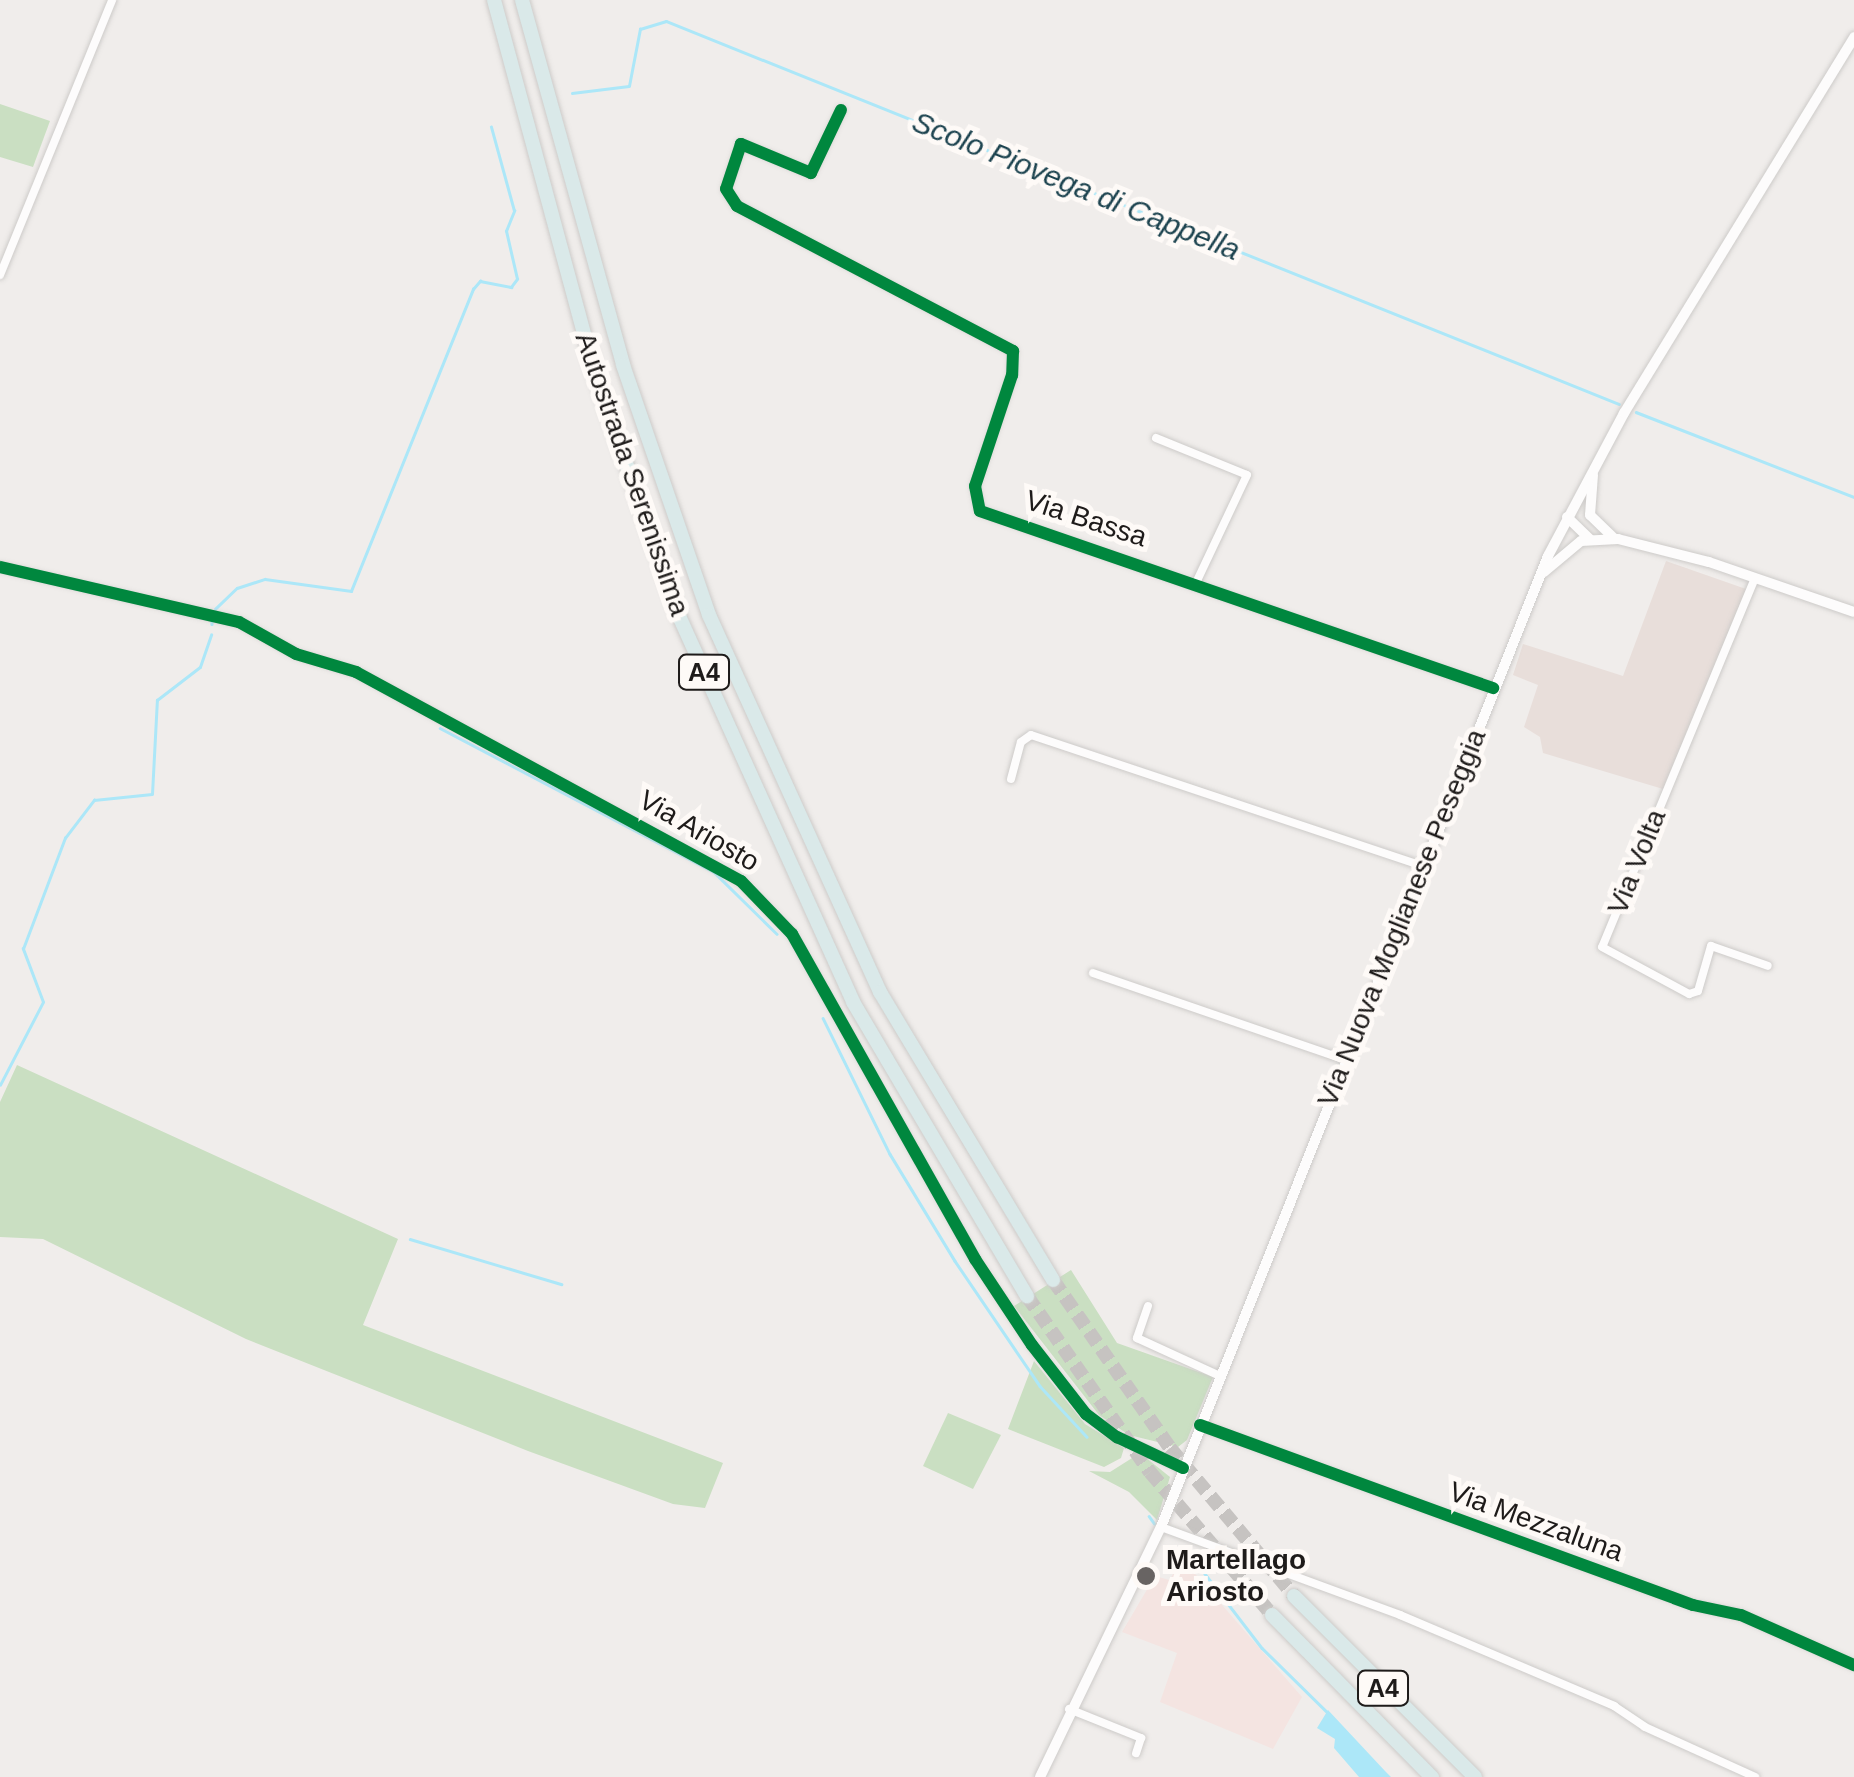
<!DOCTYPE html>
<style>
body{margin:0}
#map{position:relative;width:1854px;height:1777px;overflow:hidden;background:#f0edeb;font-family:Arial,sans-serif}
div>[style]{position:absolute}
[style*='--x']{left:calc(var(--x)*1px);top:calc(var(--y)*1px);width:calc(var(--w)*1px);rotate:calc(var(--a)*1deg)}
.commercial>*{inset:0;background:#f4e4e1}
.built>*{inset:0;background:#e8deda}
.green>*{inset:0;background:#cadfc2}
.water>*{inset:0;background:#ace7f8}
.stream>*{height:2.5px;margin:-1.25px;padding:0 1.25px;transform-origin:1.25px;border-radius:1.25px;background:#ace7f8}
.highway-tunnel>*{height:14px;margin-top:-7px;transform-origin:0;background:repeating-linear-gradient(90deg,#c6c3c1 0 14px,transparent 0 21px)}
.roads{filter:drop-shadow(0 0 2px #cdcbc9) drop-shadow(0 0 2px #cdcbc9)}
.street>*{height:8px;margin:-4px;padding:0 4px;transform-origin:4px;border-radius:4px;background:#fdfcfc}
.secondary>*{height:10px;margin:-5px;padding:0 5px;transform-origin:5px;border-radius:5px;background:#fdfcfc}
.highway>*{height:14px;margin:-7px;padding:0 7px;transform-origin:7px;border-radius:7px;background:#dae9e9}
.cycleway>*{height:12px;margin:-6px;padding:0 6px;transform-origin:6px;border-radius:6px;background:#00873e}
.dots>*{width:28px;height:28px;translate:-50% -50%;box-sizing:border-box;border:5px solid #fefaf7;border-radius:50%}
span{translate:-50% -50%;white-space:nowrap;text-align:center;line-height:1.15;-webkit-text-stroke:10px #fefaf7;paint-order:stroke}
.shield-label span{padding:2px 8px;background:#fefaf7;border:2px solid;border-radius:8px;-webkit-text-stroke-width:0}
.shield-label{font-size:25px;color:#1e1b1a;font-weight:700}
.street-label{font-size:28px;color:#1e1b1a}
.poi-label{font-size:28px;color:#1e1b1a;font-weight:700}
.left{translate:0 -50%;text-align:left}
.water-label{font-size:30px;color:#1c434f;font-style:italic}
</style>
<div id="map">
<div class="commercial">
<i style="clip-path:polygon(1183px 1560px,1302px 1697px,1273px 1749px,1160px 1702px,1177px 1653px,1122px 1632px,1155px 1576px,1169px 1580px)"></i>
</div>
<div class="built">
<i style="clip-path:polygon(1666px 561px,1746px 589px,1663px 789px,1543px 753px,1540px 737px,1524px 727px,1538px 685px,1513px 675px,1523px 644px,1623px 676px)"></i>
</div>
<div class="green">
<i style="clip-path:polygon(0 104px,50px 121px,33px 167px,0 157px)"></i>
<i style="clip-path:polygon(17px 1065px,398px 1239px,363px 1325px,723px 1463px,705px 1508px,673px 1504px,528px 1451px,246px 1339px,43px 1239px,0 1237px,0 1102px)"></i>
<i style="clip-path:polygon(1071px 1270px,1117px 1343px,1213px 1377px,1187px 1440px,1178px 1447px,1129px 1435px,1099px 1415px,1014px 1306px)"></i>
<i style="clip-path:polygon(1034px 1361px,1085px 1424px,1124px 1448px,1121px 1458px,1104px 1467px,1008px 1429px)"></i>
<i style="clip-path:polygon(948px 1413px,1001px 1435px,973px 1489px,923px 1466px)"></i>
<i style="clip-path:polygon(1140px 1453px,1170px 1477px,1157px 1520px,1129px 1492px,1089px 1471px,1110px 1472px)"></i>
</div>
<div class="water">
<i style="clip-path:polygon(1328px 1710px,1385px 1771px,1391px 1777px,1359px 1777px,1334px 1748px,1335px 1739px,1317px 1728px)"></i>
</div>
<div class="stream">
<i style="--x:572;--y:93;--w:57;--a:-7"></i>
<i style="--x:629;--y:86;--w:58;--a:-79.1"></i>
<i style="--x:640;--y:29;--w:27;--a:-17"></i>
<i style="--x:666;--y:21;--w:1027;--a:21.89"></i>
<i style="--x:1636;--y:412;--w:234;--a:21.3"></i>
<i style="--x:215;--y:609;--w:30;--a:-44"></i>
<i style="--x:237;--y:588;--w:29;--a:-18"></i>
<i style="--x:265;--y:579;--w:87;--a:7.9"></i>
<i style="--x:351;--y:591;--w:326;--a:-68"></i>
<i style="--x:473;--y:289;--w:11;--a:-49"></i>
<i style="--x:480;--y:281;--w:32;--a:11"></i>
<i style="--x:511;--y:287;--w:10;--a:-53"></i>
<i style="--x:517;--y:279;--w:49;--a:-102.9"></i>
<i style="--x:506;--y:231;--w:22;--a:-68"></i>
<i style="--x:514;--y:211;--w:87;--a:-105.3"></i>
<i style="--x:212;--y:621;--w:3;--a:90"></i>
<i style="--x:440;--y:728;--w:310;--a:27.7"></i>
<i style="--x:714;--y:872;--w:88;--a:44.5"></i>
<i style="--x:823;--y:1018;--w:152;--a:63.8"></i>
<i style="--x:890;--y:1154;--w:125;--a:58.7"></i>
<i style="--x:955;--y:1261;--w:151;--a:55.8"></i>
<i style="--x:1040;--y:1386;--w:69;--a:47.3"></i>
<i style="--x:0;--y:1085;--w:93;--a:-62.6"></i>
<i style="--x:43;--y:1002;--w:57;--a:-110.7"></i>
<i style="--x:23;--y:949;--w:119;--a:-69.3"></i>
<i style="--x:65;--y:838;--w:48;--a:-52.7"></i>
<i style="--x:94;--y:800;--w:58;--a:-5.9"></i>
<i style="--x:152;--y:794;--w:94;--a:-87"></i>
<i style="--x:157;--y:700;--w:54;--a:-37.5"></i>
<i style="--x:200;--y:667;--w:34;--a:-71"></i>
<i style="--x:410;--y:1239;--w:158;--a:16.6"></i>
<i style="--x:1149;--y:1516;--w:9;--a:54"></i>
<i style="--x:1196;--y:1562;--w:108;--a:52.5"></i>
<i style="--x:1262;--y:1648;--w:90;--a:44.5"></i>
</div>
<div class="highway-tunnel">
<i style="--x:1053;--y:1280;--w:205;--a:55.1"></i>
<i style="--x:1170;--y:1448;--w:193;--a:50"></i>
<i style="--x:1027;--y:1296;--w:215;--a:55.1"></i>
<i style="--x:1150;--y:1472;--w:188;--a:49.5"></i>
</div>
<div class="roads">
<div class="street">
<i style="--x:841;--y:110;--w:70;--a:115.5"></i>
<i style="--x:811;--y:173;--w:76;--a:-157.5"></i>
<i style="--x:741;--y:144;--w:47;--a:108.4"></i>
<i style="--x:726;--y:189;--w:20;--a:57"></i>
<i style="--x:737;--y:206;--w:312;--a:27.7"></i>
<i style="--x:1013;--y:351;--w:24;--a:92"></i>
<i style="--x:1012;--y:375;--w:117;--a:108.4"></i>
<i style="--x:975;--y:486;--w:25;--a:79"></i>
<i style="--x:980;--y:511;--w:543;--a:19.04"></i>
<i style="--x:0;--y:275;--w:297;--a:-67.8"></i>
<i style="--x:1156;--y:438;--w:98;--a:22.1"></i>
<i style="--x:1247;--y:475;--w:117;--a:115.3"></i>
<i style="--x:0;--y:567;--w:245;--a:13"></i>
<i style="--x:239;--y:622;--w:65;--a:29.3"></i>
<i style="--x:296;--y:654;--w:63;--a:16.7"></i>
<i style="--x:356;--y:672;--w:438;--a:28.5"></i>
<i style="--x:741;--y:881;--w:74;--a:46.1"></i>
<i style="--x:792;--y:934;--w:373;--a:60.6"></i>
<i style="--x:975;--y:1259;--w:103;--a:56.5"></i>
<i style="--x:1032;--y:1345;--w:88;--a:52"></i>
<i style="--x:1086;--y:1414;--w:39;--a:37"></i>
<i style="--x:1117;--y:1437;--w:73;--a:25.2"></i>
<i style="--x:1755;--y:578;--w:399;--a:112.5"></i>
<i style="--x:1602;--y:947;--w:99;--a:28.4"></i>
<i style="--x:1689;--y:994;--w:9;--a:-18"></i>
<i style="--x:1698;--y:991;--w:47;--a:-73.9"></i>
<i style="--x:1711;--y:946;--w:60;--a:19.3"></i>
<i style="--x:1011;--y:779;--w:38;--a:-75"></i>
<i style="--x:1021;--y:742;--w:12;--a:-35"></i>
<i style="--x:1031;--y:735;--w:413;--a:18.5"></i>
<i style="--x:1093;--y:973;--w:268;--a:19"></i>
<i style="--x:1148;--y:1306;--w:34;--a:109"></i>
<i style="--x:1137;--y:1338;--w:91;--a:24.6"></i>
<i style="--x:1200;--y:1425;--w:525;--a:20.06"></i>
<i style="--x:1693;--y:1605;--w:49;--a:11.8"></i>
<i style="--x:1741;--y:1615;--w:124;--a:23.9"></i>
<i style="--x:1161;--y:1527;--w:255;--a:20.2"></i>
<i style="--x:1400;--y:1615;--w:233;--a:23"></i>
<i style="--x:1614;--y:1706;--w:37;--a:34"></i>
<i style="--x:1645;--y:1727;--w:121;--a:24.4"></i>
<i style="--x:1069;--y:1709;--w:78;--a:21.9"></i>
<i style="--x:1141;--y:1738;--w:16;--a:108"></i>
</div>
<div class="secondary">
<i style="--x:1593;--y:475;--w:40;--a:94.3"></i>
<i style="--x:1590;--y:515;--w:32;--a:44"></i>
<i style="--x:1567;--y:517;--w:32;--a:44"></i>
<i style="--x:1544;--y:572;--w:48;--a:-40"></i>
<i style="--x:1581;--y:541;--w:37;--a:-3"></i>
<i style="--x:1618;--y:539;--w:94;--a:14.2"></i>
<i style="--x:1709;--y:562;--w:153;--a:19"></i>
<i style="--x:1040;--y:1777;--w:278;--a:-64.2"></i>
<i style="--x:1161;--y:1527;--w:1045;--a:-68.27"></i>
<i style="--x:1548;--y:556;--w:162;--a:-62"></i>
<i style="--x:1624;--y:413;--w:441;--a:-58.5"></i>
</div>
<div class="highway">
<i style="--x:494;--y:0;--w:391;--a:74.9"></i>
<i style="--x:596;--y:377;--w:253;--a:70.8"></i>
<i style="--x:679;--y:616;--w:423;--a:65.7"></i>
<i style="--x:853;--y:1002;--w:342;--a:59.4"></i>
<i style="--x:522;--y:0;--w:379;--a:74.5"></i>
<i style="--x:623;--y:365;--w:264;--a:71"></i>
<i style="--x:709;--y:615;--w:414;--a:65.6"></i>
<i style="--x:880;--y:992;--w:336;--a:59"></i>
<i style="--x:1294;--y:1596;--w:256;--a:45"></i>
<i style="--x:1272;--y:1615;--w:228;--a:45.4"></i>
</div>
</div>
<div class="cycleway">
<i style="--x:841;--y:110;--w:70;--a:115.5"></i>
<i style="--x:811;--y:173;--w:76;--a:-157.5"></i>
<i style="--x:741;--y:144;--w:47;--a:108.4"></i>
<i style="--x:726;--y:189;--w:20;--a:57"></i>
<i style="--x:737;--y:206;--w:312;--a:27.7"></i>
<i style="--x:1013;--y:351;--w:24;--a:92"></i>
<i style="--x:1012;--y:375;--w:117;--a:108.4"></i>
<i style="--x:975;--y:486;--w:25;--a:79"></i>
<i style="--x:980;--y:511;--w:543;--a:19.04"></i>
<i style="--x:0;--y:567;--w:245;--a:13"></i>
<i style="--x:239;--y:622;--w:65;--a:29.3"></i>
<i style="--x:296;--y:654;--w:63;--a:16.7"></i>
<i style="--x:356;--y:672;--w:438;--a:28.5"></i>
<i style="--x:741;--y:881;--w:74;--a:46.1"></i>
<i style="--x:792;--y:934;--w:373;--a:60.6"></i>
<i style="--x:975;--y:1259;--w:103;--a:56.5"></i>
<i style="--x:1032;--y:1345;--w:88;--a:52"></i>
<i style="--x:1086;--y:1414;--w:39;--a:37"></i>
<i style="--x:1117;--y:1437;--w:73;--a:25.2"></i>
<i style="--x:1200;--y:1425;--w:525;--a:20.06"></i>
<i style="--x:1693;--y:1605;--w:49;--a:11.8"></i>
<i style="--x:1741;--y:1615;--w:124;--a:23.9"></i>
</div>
<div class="dots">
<i style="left:1146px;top:1576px;background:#686463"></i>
</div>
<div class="shield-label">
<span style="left:704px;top:672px">A4</span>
<span style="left:1383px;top:1688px">A4</span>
</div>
<div class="street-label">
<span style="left:632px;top:474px;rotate:71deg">Autostrada Serenissima</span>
<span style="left:1086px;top:519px;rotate:18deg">Via Bassa</span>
<span style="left:699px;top:831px;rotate:30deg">Via Ariosto</span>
<span style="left:1637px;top:862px;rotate:-68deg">Via Volta</span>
<span style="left:1402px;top:918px;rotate:-68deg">Via Nuova Moglianese Peseggia</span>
<span style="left:1536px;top:1522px;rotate:20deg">Via Mezzaluna</span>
</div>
<div class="poi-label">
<span class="left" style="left:1166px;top:1576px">Martellago<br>Ariosto</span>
</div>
<div class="water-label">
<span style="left:1076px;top:186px;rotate:22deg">Scolo Piovega di Cappella</span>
</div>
</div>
